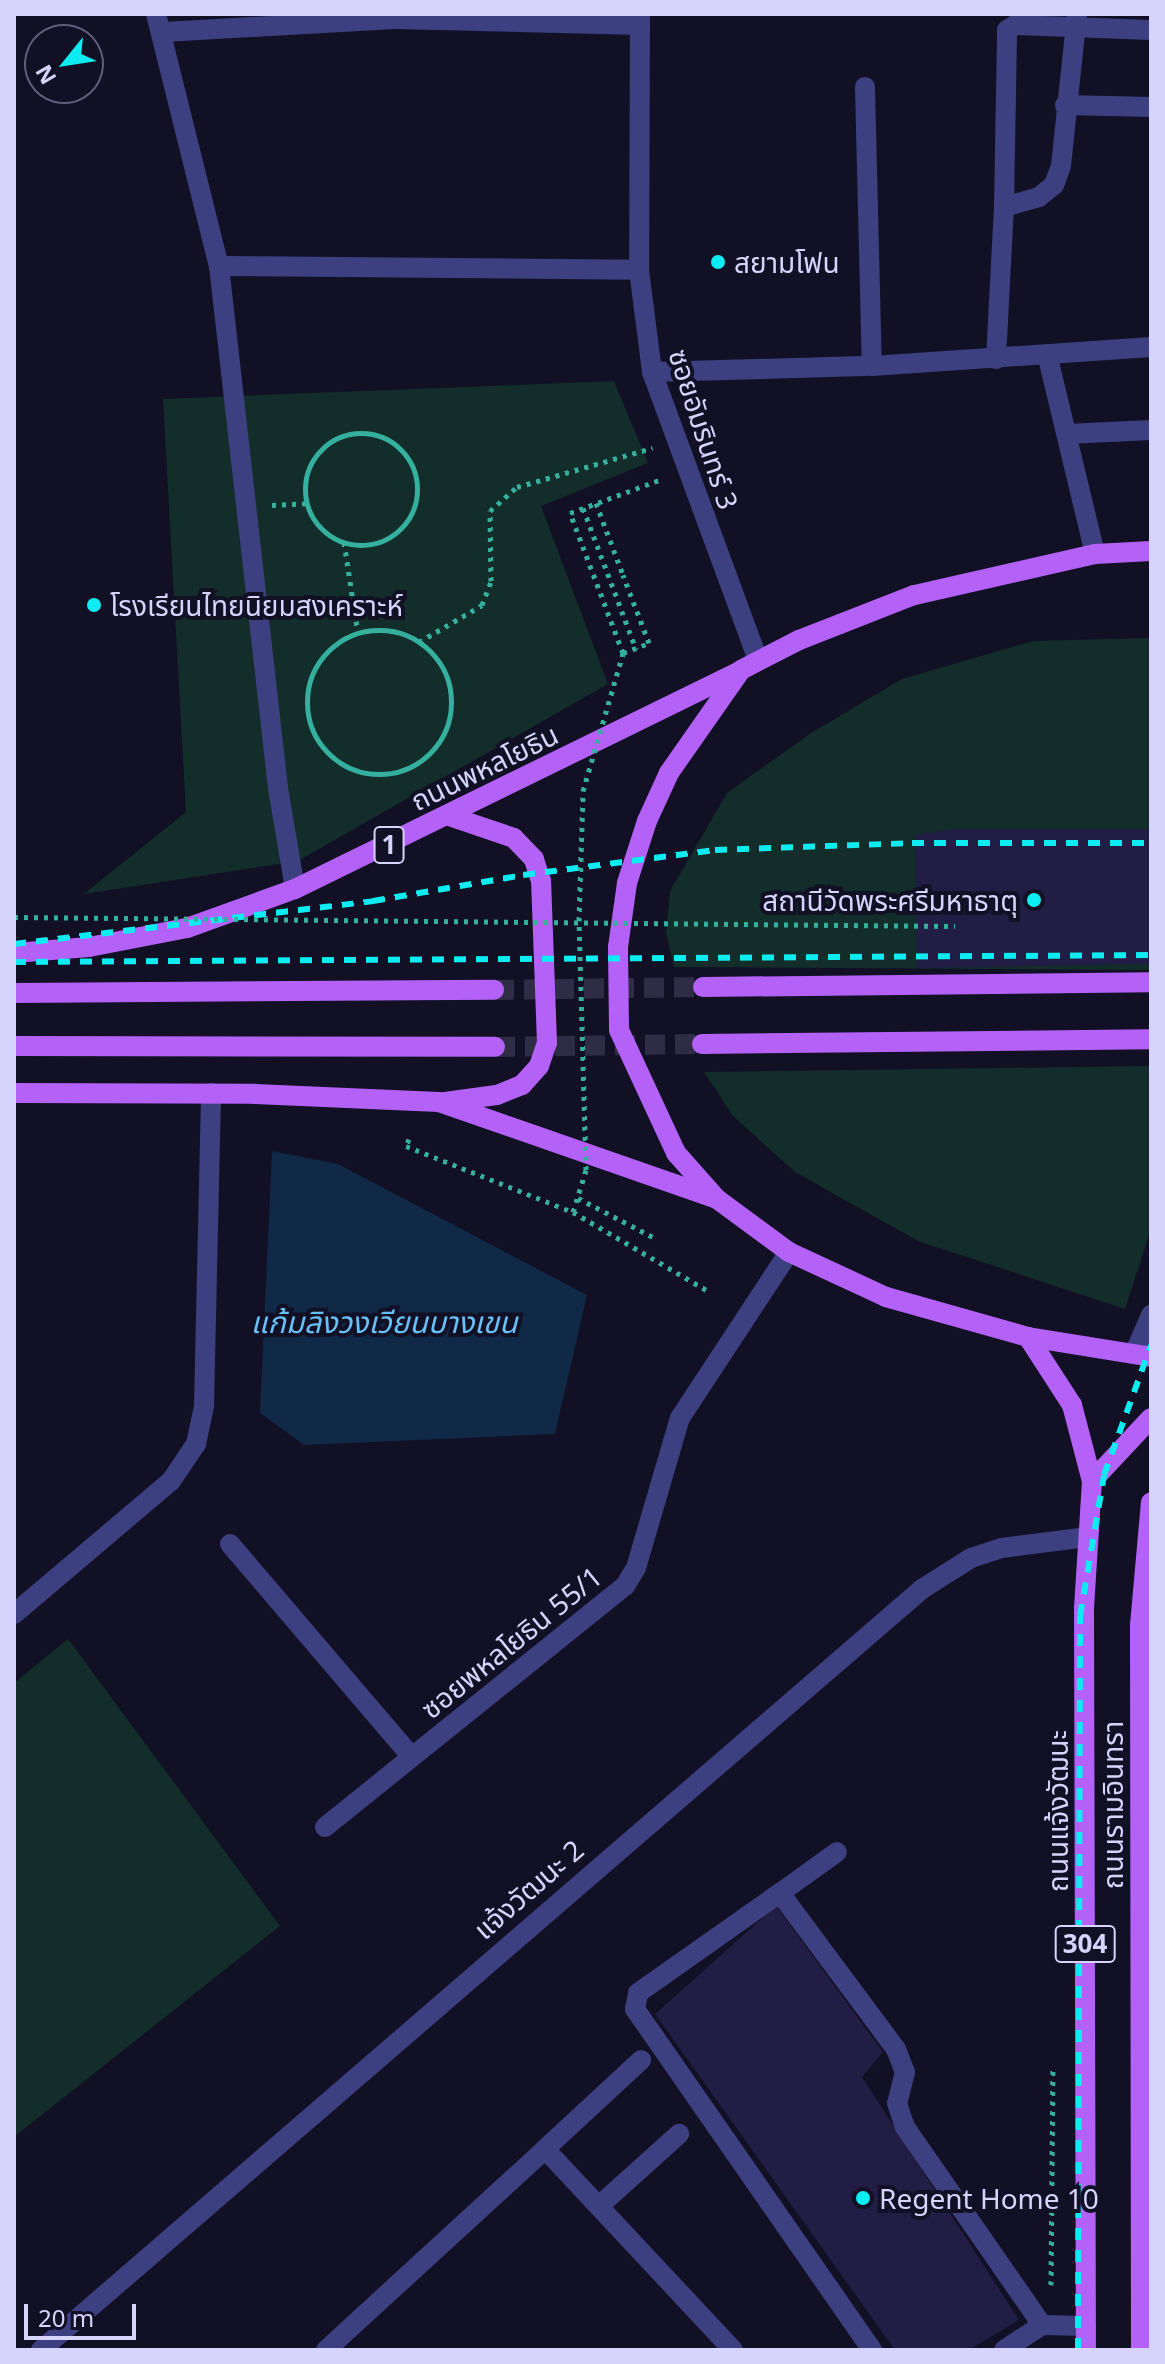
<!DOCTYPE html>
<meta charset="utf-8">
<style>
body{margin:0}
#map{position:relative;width:1165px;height:2364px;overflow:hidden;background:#111024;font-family:"Noto Sans","Noto Sans Thai",sans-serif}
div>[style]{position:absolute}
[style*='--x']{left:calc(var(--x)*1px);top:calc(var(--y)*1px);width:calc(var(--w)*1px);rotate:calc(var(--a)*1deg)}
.green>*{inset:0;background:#132d2a}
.water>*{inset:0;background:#102947}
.building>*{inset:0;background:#211d44}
.major-tunnel>*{height:20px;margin-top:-10px;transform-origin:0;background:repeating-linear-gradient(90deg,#2f2d45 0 20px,transparent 0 30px)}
.path>*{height:5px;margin-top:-2.5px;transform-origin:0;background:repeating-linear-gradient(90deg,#35b09f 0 4px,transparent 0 10px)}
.path>.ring{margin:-2.5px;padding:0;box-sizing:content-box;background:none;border:5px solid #35b09f;border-radius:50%}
.minor>*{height:20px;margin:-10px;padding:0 10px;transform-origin:10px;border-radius:10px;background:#3d4080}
.major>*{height:20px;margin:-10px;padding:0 10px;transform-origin:10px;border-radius:10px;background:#b361f7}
.rail>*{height:6px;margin-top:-3px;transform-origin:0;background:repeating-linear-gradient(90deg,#0cecf1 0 12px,transparent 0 22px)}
.path-bridge>*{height:5px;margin-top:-2.5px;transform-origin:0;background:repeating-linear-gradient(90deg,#35b09f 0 4px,transparent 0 10px)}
.dots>*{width:22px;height:22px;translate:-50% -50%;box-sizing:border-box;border:4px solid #111024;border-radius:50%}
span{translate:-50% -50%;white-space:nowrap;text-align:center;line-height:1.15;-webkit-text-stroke:8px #111024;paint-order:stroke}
.shield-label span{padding:2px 6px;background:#111024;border:2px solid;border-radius:6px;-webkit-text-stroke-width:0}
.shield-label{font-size:26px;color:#d6d4fd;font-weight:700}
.poi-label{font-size:28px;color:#d6d4fd}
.left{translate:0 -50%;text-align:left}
.right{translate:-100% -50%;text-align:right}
.street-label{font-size:28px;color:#d6d4fd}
.water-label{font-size:30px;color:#68c0f7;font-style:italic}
.frame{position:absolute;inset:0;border:16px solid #d6d4fd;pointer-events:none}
.north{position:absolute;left:24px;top:24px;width:80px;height:80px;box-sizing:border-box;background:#111024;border:2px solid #605e7b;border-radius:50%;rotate:240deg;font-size:22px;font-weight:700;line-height:32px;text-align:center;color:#d6d4fd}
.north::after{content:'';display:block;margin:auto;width:28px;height:36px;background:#0cecf1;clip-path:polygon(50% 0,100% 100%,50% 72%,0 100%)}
.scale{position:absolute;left:24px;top:2304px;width:112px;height:36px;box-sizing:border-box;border:4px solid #d6d4fd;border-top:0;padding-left:10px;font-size:24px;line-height:28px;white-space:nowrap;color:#d6d4fd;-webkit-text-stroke:6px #111024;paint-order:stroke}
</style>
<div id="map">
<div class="green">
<i style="clip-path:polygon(614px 381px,648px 463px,541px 506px,608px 684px,298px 861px,84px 894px,186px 812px,163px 399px)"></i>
<i style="clip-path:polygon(1151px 638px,1151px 970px,674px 967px,666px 932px,670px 891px,727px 793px,811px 733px,902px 679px,1033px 641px)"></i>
<i style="clip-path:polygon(1151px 1066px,1151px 1229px,1125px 1309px,918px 1241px,795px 1172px,733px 1116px,704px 1072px)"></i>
<i style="clip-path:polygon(68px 1639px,280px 1926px,14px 2137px,14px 1683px)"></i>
</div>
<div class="water">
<i style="clip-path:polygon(272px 1151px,338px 1164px,587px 1295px,555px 1434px,304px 1445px,260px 1413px)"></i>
</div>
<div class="building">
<i style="clip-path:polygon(954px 829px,1151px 829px,1151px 964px,917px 968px,915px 835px)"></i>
<i style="clip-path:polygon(776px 1906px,883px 2052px,862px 2077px,1019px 2320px,969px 2350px,895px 2350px,655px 2014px)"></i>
</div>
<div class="major-tunnel">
<i style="--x:494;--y:990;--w:209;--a:-0.8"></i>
<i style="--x:495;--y:1047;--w:207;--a:-0.8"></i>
</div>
<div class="path">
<i class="ring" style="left:305px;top:433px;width:107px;height:107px"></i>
<i style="--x:596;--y:503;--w:77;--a:69.4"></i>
<i style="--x:272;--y:505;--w:35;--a:-3"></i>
<i style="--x:583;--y:508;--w:151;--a:69.4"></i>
<i style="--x:344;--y:542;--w:92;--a:81.3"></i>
<i class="ring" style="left:307px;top:630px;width:139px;height:139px"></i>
<i style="--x:419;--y:642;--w:73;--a:-30.4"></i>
<i style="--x:482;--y:605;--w:26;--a:-69"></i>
<i style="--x:491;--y:581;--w:70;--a:-90.8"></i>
<i style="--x:490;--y:511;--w:36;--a:-42"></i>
<i style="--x:517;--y:487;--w:141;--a:-16.1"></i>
<i style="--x:623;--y:653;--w:150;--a:-110.7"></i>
<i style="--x:570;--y:513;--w:98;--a:-20.3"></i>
<i style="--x:409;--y:1139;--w:8;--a:113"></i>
<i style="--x:406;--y:1146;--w:180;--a:21.6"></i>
<i style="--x:573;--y:1212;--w:159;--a:30.3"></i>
<i style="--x:578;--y:1198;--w:85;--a:27.5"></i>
<i style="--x:1051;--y:2285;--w:218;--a:-89.5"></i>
</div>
<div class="minor">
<i style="--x:156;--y:14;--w:260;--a:76"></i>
<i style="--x:219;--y:266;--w:525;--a:83.55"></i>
<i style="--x:278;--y:788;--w:102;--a:80.4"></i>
<i style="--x:640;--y:14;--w:256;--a:90.2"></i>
<i style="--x:639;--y:270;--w:103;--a:82.7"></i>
<i style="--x:652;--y:372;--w:307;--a:69.8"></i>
<i style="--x:164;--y:32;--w:231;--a:-3.2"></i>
<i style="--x:395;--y:19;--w:245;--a:1.4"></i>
<i style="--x:865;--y:87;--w:279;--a:88.6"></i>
<i style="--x:1065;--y:105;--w:86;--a:1.3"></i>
<i style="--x:1004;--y:207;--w:177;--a:-89"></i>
<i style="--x:1007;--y:30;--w:9;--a:-32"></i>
<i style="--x:1015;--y:25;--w:136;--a:2.1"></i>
<i style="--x:219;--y:266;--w:420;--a:0.5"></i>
<i style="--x:1047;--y:354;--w:206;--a:76.5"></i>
<i style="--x:996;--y:359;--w:152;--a:-87"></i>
<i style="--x:1004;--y:207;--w:36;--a:-16"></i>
<i style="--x:1039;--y:197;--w:19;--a:-39"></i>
<i style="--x:1054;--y:185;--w:20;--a:-70"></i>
<i style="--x:1061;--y:166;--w:153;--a:-84"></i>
<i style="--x:652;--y:372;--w:220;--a:-1.6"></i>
<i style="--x:872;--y:366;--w:280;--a:-3.9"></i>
<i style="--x:1067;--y:434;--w:84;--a:-2.7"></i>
<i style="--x:1134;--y:1354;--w:43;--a:-66.4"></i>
<i style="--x:230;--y:1544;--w:280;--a:49.5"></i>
<i style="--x:14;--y:1614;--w:206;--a:-40.3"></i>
<i style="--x:171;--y:1481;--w:45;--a:-56"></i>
<i style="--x:196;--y:1444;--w:40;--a:-78"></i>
<i style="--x:204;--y:1405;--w:312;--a:-88.7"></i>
<i style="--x:325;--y:1827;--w:385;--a:-38.8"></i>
<i style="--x:625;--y:1586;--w:21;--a:-59"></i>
<i style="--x:636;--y:1568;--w:156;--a:-73.7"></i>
<i style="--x:680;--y:1418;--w:199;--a:-56.7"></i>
<i style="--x:780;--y:1893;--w:70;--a:-35.7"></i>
<i style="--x:545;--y:2149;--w:131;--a:-42.8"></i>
<i style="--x:599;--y:2206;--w:108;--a:-42"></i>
<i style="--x:41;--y:2350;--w:1164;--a:-40.82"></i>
<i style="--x:922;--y:1589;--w:58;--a:-32.3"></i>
<i style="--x:971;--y:1558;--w:33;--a:-18"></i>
<i style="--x:1002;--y:1548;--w:87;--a:-7.3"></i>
<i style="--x:326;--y:2350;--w:297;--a:-42.5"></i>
<i style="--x:545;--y:2149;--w:275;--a:46.9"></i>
<i style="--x:872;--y:2350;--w:415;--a:-124.8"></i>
<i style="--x:635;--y:2009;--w:16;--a:-79"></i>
<i style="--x:638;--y:1993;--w:174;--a:-35.2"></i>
<i style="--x:780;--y:1893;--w:194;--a:53.4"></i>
<i style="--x:896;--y:2049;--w:25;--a:69"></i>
<i style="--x:905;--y:2072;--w:32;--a:104"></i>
<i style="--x:897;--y:2103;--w:25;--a:72"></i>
<i style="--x:905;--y:2127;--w:241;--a:55.3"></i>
<i style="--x:1042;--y:2325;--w:44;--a:1.3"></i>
<i style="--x:1004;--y:2350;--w:45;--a:-33.3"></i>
</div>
<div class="major">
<i style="--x:1151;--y:551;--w:56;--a:176.9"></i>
<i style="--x:1095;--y:554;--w:186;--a:167.2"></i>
<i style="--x:914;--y:595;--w:123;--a:158.6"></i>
<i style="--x:799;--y:640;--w:65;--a:152.7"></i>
<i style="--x:741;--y:670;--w:126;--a:125"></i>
<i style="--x:669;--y:773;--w:53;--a:114.6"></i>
<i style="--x:647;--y:821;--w:65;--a:107.9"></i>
<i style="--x:627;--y:883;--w:65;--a:98"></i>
<i style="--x:618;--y:947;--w:83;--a:89.3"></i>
<i style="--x:619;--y:1030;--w:136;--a:65.1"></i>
<i style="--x:676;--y:1153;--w:62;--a:48.3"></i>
<i style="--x:717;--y:1199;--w:89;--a:36.4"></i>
<i style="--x:789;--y:1252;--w:107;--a:24.9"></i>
<i style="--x:886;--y:1297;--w:148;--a:15.7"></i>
<i style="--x:1028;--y:1337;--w:125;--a:9.2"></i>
<i style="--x:14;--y:953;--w:75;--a:-4.6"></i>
<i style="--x:89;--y:947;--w:100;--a:-11"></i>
<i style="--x:187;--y:928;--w:115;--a:-19.9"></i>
<i style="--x:295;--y:889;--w:493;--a:-26.1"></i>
<i style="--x:703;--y:987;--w:448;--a:-0.6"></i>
<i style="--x:14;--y:993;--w:480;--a:-0.4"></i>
<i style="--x:702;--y:1044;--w:449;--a:-0.6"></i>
<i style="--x:14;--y:1046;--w:481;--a:0.1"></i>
<i style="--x:14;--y:1093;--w:241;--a:0.2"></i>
<i style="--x:255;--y:1094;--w:184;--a:2.5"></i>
<i style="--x:439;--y:1102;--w:291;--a:19.2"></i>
<i style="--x:445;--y:1102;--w:52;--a:-7.7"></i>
<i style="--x:497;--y:1095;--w:27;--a:-22"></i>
<i style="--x:522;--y:1085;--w:25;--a:-48"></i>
<i style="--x:539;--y:1066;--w:24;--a:-71"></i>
<i style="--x:547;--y:1043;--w:162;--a:-92.1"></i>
<i style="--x:541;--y:881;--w:23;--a:-108"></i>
<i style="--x:534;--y:859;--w:29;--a:-134"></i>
<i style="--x:514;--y:838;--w:69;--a:-161.3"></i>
<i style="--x:1028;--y:1337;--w:81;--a:57.1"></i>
<i style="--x:1072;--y:1405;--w:79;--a:75.3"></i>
<i style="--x:1092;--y:1481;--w:128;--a:93.6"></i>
<i style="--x:1084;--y:1609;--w:741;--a:89.85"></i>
<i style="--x:1092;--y:1481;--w:86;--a:-46.9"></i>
<i style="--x:1141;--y:2350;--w:725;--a:-90.08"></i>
<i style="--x:1140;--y:1625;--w:123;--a:-84.9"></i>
</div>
<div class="rail">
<i style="--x:14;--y:944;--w:362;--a:-6.8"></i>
<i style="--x:373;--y:901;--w:152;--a:-9.8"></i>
<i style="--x:523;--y:875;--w:194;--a:-7.4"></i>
<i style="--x:715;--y:850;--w:197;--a:-2"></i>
<i style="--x:912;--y:843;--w:239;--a:0"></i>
<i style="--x:14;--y:962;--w:1137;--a:-0.35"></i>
<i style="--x:1078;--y:2350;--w:734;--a:-89.84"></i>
<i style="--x:1080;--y:1616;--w:143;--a:-80.3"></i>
<i style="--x:1104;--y:1475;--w:138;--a:-70.1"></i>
</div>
<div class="path-bridge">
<i style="--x:14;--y:917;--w:941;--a:0.55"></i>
<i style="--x:573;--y:1212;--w:44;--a:-72.8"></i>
<i style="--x:586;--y:1170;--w:249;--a:-91.6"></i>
<i style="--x:579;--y:921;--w:130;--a:-88.2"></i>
<i style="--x:583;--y:791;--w:144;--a:-73.8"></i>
<i style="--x:623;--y:653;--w:28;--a:-21"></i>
<i style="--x:649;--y:643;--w:73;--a:-110.9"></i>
</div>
<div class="dots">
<i style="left:718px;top:262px;background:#0cecf1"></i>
<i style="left:94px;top:605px;background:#0cecf1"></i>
<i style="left:1034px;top:900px;background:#0cecf1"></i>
<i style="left:863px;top:2198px;background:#0cecf1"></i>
</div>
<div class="shield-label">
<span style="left:389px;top:845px">1</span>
<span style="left:1085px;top:1944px">304</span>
</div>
<div class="poi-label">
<span class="left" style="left:734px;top:262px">สยามโฟน</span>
<span class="left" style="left:110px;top:605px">โรงเรียนไทยนิยมสงเคราะห์</span>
<span class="right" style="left:1018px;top:900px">สถานีวัดพระศรีมหาธาตุ</span>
<span class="left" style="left:879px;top:2198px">Regent Home 10</span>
</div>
<div class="street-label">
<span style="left:704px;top:429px;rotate:72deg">ซอยอัมรินทร์ 3</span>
<span style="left:484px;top:767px;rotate:-26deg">ถนนพหลโยธิน</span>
<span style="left:511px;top:1642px;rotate:-39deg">ซอยพหลโยธิน 55/1</span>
<span style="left:1112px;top:1805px;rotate:-90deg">ถนนรามอินทรา</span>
<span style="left:1057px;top:1811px;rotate:-90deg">ถนนแจ้งวัฒนะ</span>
<span style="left:528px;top:1889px;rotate:-41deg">แจ้งวัฒนะ 2</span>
</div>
<div class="water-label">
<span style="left:384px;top:1322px">แก้มลิงวงเวียนบางเขน</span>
</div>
<div class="frame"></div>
<div class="north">N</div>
<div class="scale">20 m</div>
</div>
